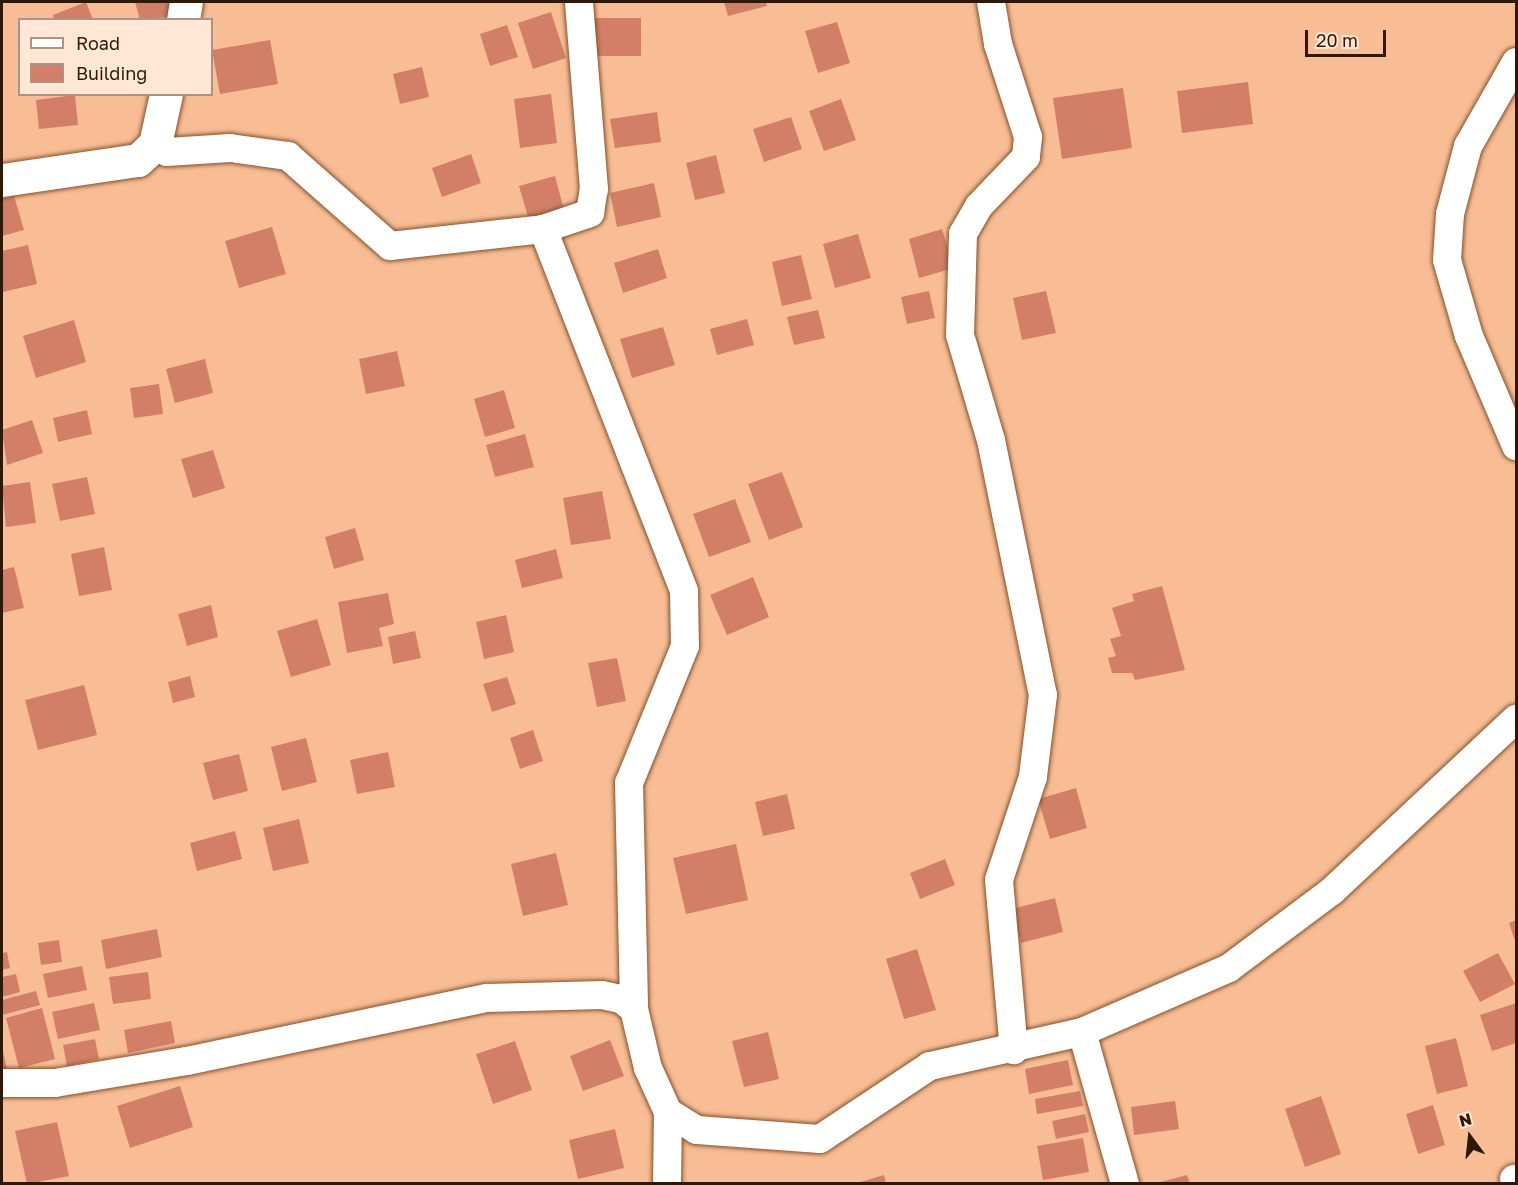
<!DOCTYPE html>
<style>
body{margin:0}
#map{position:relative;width:1518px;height:1185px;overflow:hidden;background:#f8bd94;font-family:"Golos Text",sans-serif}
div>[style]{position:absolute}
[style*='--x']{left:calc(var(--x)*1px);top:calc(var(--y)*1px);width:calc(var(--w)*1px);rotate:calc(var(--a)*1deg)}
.building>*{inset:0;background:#d37f68}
.roads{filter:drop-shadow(0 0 2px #84512a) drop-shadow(0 0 2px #84512a)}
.minor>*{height:28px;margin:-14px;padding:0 14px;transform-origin:14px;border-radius:14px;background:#fff}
.secondary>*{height:33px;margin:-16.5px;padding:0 16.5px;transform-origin:16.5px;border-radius:16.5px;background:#fff}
span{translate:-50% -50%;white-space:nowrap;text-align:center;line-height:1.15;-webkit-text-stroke:6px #ffe7d6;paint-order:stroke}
.frame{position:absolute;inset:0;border:3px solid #2e1808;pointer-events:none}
.legend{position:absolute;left:18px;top:18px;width:195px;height:78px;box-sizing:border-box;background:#ffe7d6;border:2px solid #ab9484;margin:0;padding:8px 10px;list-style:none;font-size:18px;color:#2e1808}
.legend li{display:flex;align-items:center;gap:12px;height:30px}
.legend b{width:30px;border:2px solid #ab9484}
.north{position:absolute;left:1440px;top:1107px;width:60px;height:60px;-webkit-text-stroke:4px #ffe7d6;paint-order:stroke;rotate:345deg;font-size:16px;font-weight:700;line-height:24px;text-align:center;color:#2e1808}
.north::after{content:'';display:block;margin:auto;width:21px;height:27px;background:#2e1808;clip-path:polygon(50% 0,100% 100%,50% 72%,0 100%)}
.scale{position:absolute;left:1305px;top:30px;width:81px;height:27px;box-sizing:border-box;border:3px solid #2e1808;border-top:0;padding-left:8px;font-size:18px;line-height:21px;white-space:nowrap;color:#2e1808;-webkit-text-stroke:4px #ffe7d6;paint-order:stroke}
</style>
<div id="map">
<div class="building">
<i style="clip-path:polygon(86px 2px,93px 20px,54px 20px,53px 15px)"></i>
<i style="clip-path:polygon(135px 2px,172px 2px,176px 16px,140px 20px)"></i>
<i style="clip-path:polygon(724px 2px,766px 2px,767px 6px,728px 16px)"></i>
<i style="clip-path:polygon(551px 12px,566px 58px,533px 69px,518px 23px)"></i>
<i style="clip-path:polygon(594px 18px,641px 18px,641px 56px,594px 56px)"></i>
<i style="clip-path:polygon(837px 22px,850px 63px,818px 73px,805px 31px)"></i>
<i style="clip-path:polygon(507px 25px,518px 57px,490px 66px,480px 34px)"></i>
<i style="clip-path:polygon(270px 40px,278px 84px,220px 94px,212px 50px)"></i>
<i style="clip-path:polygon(422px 67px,429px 97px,400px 104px,393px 74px)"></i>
<i style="clip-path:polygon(1248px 82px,1253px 124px,1182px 133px,1177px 91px)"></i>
<i style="clip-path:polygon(1123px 88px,1132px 148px,1062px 159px,1053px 98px)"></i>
<i style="clip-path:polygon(551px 94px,557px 143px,520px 148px,514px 99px)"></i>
<i style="clip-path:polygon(75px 95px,78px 125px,39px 129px,36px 100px)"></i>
<i style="clip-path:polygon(841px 99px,856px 140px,824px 151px,809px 111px)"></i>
<i style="clip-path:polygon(657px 112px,661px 142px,615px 148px,610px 119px)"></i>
<i style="clip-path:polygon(791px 117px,802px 149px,764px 162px,753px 129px)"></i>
<i style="clip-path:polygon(471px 154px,481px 183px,442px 197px,432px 168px)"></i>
<i style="clip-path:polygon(716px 155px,725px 193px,695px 200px,686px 163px)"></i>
<i style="clip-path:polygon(555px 176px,564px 210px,529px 220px,519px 186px)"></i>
<i style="clip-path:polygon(654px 183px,661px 217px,617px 227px,610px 193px)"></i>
<i style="clip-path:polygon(14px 196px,24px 230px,2px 236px,2px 199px)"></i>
<i style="clip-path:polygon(272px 227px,286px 274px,239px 288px,225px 241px)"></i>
<i style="clip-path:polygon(942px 229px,954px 268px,919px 278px,909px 239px)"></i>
<i style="clip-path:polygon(858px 234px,871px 278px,835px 288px,823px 244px)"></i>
<i style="clip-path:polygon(28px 245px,37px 284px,3px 292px,2px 251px)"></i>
<i style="clip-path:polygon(658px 249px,667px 278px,623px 293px,614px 263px)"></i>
<i style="clip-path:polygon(801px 255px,812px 299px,782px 306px,772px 262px)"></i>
<i style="clip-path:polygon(929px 291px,935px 318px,907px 324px,901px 297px)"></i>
<i style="clip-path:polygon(1046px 291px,1056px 333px,1022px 340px,1013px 298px)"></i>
<i style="clip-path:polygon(818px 310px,825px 338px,794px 345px,787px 317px)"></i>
<i style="clip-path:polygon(747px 319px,754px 345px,717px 355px,710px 329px)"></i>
<i style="clip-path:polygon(74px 320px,86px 362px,36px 378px,23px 336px)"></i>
<i style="clip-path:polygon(663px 327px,675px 365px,632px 378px,620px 339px)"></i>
<i style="clip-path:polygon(397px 351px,405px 386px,366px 394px,359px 359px)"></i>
<i style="clip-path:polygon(205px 359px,213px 393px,175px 403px,166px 369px)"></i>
<i style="clip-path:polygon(159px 384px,163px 414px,134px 418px,130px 388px)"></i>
<i style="clip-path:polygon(504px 390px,515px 428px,485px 437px,474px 399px)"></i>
<i style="clip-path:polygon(87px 410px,92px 434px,58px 442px,53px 418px)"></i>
<i style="clip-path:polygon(32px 420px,43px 453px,7px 465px,2px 430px)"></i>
<i style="clip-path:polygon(525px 434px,534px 467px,495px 477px,486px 445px)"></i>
<i style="clip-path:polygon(213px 450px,225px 488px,193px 498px,181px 459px)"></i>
<i style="clip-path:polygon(782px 472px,803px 527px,769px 540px,748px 484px)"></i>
<i style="clip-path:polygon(87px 477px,95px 514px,60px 521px,52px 484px)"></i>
<i style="clip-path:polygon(30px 482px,36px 523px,6px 527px,2px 486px)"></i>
<i style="clip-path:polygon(602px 491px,611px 539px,571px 545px,563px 498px)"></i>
<i style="clip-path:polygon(735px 499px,751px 542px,709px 557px,693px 514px)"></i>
<i style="clip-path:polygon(355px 528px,364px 560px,334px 569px,325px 537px)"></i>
<i style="clip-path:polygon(104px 547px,112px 590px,79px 596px,71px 554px)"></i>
<i style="clip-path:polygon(556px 549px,563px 578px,522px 588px,515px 560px)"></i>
<i style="clip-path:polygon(14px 567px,24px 608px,2px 613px,2px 570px)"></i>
<i style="clip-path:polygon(753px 577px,769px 617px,727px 635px,710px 595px)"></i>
<i style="clip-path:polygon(1162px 586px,1185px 670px,1135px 680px,1132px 673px,1112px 673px,1108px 658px,1116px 656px,1110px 639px,1121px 636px,1112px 608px,1134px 601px,1132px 594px)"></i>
<i style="clip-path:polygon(388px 593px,394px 624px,379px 628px,383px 646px,347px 653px,338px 602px)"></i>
<i style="clip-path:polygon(211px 605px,218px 637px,187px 646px,178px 614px)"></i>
<i style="clip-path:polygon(506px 615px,514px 652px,484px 659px,476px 622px)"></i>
<i style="clip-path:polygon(317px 619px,331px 665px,291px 677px,277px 631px)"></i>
<i style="clip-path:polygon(415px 631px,421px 658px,393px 664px,388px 637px)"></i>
<i style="clip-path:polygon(617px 658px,626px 701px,597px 707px,588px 663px)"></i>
<i style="clip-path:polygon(190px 676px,195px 697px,173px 703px,168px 682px)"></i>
<i style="clip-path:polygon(507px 677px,516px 704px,492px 712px,483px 684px)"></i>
<i style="clip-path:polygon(84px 685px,97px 735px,38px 750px,25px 700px)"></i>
<i style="clip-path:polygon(533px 730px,543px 761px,520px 769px,510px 738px)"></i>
<i style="clip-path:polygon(306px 738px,317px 782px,282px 791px,271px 747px)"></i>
<i style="clip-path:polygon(388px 752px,395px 787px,357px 794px,350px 760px)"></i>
<i style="clip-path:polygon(239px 754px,248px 791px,213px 800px,203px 763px)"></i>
<i style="clip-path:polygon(1076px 788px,1087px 828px,1050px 839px,1038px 799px)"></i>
<i style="clip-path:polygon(787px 794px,795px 829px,763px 836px,755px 802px)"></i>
<i style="clip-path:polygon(299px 819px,309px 863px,273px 871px,263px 828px)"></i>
<i style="clip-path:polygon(235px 831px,242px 859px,197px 871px,190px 843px)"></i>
<i style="clip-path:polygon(736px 844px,748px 900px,686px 914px,673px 858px)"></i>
<i style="clip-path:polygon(556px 853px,568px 905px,523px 916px,511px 864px)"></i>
<i style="clip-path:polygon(945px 859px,955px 885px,920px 899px,910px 873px)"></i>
<i style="clip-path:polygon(1055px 898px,1063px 932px,1021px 943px,1012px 909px)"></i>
<i style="clip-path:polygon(1516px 920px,1516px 944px,1509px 923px)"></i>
<i style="clip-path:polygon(157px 929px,162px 957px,106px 969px,101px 940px)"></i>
<i style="clip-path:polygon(59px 940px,62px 962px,41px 965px,38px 943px)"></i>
<i style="clip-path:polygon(917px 949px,936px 1010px,904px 1019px,886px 959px)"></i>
<i style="clip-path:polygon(7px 952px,10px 968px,2px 970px,2px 953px)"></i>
<i style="clip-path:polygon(1498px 953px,1515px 984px,1480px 1002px,1463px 971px)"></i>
<i style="clip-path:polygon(82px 966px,87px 990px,48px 998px,43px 974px)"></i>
<i style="clip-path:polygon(148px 972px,151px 999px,113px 1004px,109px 977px)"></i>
<i style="clip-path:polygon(16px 974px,20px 992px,2px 997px,2px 977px)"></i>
<i style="clip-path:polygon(36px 991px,40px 1005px,2px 1015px,2px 1000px)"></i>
<i style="clip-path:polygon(94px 1003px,100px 1030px,58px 1039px,52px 1012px)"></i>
<i style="clip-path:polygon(1516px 1003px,1516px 1043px,1492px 1051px,1480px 1015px)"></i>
<i style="clip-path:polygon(42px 1008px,55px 1059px,19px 1068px,6px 1018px)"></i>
<i style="clip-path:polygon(171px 1021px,175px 1043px,128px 1053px,124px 1030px)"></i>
<i style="clip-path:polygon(768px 1032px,779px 1079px,744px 1087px,732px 1041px)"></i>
<i style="clip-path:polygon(1456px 1038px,1468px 1086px,1437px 1094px,1425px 1046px)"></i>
<i style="clip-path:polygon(95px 1039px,99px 1059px,67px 1066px,63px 1045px)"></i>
<i style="clip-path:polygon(610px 1040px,624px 1076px,583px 1091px,570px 1056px)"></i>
<i style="clip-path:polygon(515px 1041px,532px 1090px,493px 1104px,476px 1054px)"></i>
<i style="clip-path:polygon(2px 1047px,7px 1069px,2px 1070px)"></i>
<i style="clip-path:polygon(1068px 1060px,1073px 1085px,1029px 1094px,1025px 1069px)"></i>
<i style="clip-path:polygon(180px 1086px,193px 1127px,130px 1148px,117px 1106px)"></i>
<i style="clip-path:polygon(1080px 1091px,1083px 1106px,1037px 1114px,1035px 1099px)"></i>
<i style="clip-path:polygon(1321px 1096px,1341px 1154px,1305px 1167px,1285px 1109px)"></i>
<i style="clip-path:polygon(1175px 1101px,1179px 1129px,1134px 1135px,1131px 1107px)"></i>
<i style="clip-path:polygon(1433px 1105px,1445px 1145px,1418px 1154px,1406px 1114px)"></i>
<i style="clip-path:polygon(1085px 1114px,1089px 1132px,1056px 1139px,1052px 1121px)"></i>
<i style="clip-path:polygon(57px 1122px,69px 1176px,27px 1184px,15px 1131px)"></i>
<i style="clip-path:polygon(615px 1129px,624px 1168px,578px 1179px,569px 1140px)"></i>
<i style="clip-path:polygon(1083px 1138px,1089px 1172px,1043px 1180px,1037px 1146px)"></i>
<i style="clip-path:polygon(884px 1175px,886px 1184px,857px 1184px,857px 1183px)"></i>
<i style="clip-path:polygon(1187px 1175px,1190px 1184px,1157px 1184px,1157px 1183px)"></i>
</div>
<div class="roads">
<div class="minor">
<i style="--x:991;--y:2;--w:43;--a:80.5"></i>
<i style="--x:998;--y:44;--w:98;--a:72.1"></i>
<i style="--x:1028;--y:137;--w:20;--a:96"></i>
<i style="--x:1026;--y:157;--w:68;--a:133.8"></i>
<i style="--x:979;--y:206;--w:32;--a:120"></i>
<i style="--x:963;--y:234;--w:101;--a:91.7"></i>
<i style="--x:960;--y:335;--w:109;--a:73.6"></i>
<i style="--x:991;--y:440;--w:260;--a:78.5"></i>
<i style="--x:1043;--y:695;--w:83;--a:97"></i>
<i style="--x:1033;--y:777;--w:108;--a:108.3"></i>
<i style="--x:999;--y:880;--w:171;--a:85"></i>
<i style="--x:1516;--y:62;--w:97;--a:119.7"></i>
<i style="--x:1468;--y:146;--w:70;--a:104.8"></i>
<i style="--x:1450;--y:214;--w:46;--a:93.7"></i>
<i style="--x:1447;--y:260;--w:79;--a:73.9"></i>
<i style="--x:1469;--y:336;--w:120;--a:66.9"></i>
<i style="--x:155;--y:144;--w:14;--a:34"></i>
<i style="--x:167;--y:152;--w:63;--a:-3.6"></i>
<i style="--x:230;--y:148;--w:59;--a:7.9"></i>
<i style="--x:288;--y:156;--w:136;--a:41.4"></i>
<i style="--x:390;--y:246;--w:154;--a:-6.3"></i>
<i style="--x:543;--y:229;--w:50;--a:-18.8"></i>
<i style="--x:590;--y:213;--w:24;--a:-81"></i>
<i style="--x:594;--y:189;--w:188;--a:-94.6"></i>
<i style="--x:543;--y:229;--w:388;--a:68.7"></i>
<i style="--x:684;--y:591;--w:55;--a:89"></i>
<i style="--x:685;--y:646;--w:148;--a:112.2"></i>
<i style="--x:629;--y:783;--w:226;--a:88.7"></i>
<i style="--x:1082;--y:1032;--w:158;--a:74.2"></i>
<i style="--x:2;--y:1083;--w:53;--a:0"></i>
<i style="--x:55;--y:1083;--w:134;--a:-9.5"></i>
<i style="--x:187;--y:1061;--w:307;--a:-11.9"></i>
<i style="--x:487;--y:998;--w:115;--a:-1.5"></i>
<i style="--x:602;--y:995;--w:19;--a:12"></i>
<i style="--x:621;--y:999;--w:16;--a:38"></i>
<i style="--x:634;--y:1009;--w:61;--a:76.7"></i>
<i style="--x:648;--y:1068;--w:48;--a:65.6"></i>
<i style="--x:668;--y:1112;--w:34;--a:32"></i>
<i style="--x:697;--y:1130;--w:123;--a:4.2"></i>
<i style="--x:820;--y:1139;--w:132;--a:-33.6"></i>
<i style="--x:930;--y:1066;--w:156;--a:-12.6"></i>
<i style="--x:1082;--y:1032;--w:160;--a:-23.5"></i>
<i style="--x:1229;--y:968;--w:129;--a:-36.8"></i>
<i style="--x:1332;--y:891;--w:252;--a:-43.1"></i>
<i style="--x:1514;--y:1179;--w:5;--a:68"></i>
<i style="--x:667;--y:1184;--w:72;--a:-89.2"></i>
</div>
<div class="secondary">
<i style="--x:183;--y:20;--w:18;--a:-81"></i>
<i style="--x:2;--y:180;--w:137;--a:-8.4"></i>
<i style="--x:138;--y:160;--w:23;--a:-43"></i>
<i style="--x:155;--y:144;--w:51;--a:-77.6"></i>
</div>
</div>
<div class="frame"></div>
<ul class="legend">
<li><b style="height:8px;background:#fff"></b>Road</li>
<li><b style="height:16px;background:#d37f68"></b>Building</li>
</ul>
<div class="north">N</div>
<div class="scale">20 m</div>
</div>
